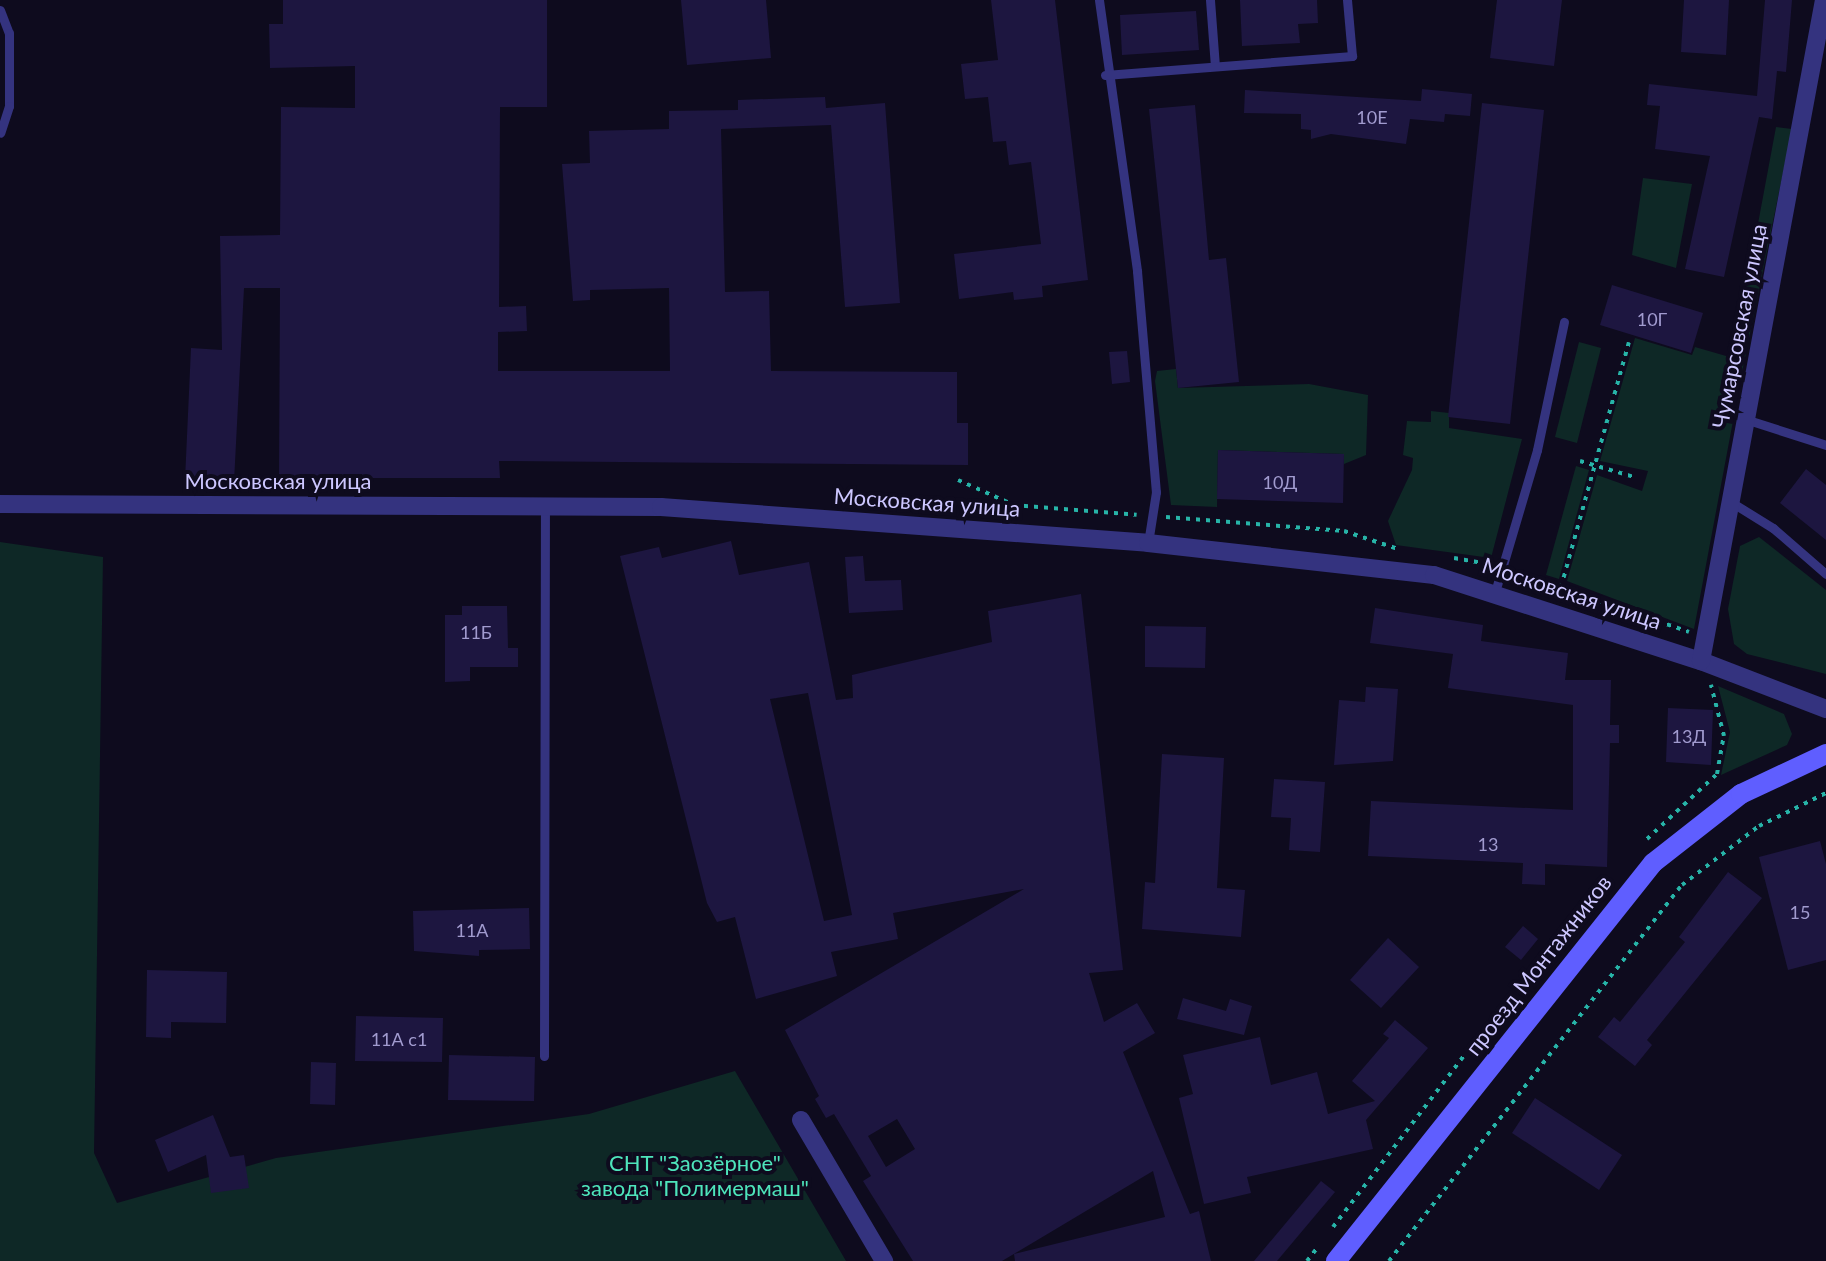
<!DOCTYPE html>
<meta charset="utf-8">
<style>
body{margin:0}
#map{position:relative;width:1826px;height:1261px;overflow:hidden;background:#0e0b1e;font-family:Lato,sans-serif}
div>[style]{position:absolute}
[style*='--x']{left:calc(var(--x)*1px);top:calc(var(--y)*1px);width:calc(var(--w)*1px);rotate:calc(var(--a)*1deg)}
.green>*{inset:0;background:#0e2826}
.building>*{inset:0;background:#1d1640}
.path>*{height:4px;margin-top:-2px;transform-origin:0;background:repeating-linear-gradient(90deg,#27b4a8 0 4px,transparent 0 10px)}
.service>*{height:9px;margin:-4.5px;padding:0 4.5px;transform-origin:4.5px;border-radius:4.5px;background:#34337f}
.minor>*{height:18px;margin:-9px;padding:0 9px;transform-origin:9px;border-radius:9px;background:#34337f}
.secondary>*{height:20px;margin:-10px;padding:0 10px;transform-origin:10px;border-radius:10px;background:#5f5eff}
span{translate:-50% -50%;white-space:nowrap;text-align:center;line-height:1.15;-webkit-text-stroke:8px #0e0b1e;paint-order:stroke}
.number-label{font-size:18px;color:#a19bcf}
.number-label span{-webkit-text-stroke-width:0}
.street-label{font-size:22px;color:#cdc7ff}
.park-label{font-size:22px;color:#4ee4bb}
</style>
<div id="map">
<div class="green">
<i style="clip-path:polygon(1776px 127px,1792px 129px,1733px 416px,1719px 414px,1733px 421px,1694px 629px,1567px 581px,1597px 475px,1642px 491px,1648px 471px,1600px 461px,1635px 338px,1692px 355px,1695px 347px,1733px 358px)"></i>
<i style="clip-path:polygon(1643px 178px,1692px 184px,1676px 268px,1632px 255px)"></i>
<i style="clip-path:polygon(1579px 342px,1601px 348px,1577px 443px,1555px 437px)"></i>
<i style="clip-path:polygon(1176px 369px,1178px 388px,1309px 384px,1368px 395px,1366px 455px,1344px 464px,1344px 454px,1218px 450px,1217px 507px,1171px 505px,1155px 381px,1157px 371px)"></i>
<i style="clip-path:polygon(1431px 411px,1449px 413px,1449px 428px,1522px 439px,1491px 558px,1396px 545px,1388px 521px,1412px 470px,1413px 458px,1403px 455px,1407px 421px,1431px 422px)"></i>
<i style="clip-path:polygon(1576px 466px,1589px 470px,1559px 579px,1546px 575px)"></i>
<i style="clip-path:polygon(1759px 537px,1826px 590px,1826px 674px,1747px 654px,1734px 644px,1728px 609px,1740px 546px)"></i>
<i style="clip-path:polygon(0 542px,103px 557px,94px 1153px,117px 1203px,276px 1158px,589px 1114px,735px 1071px,846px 1261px,0 1261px)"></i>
<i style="clip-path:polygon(1718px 686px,1784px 714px,1792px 734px,1787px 745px,1721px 775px,1730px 732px)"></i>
</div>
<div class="building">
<i style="clip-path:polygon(283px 0,547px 0,547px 107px,500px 107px,499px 307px,526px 306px,527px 331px,498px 332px,498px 371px,670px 371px,669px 288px,590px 290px,590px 300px,573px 301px,562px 164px,590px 163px,589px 131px,669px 129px,669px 111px,738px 110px,738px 100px,825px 97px,826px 108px,885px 103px,900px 303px,845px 307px,831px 125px,721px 129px,725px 292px,769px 291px,771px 371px,957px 372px,957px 423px,968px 423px,968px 465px,499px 461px,500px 478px,279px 478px,280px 288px,244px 288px,234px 482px,185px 480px,191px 348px,222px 350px,220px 236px,280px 235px,281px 107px,355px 108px,355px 66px,270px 68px,269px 24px,283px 24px)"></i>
<i style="clip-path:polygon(681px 0,766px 0,771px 58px,687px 65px)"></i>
<i style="clip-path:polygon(991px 0,1055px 0,1088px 280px,1042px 286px,1043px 297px,1014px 300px,1013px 292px,959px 299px,954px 254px,1041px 244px,1031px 162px,1009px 165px,1006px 141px,993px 142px,988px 97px,965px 99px,961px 64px,998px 60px)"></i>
<i style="clip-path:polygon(1240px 0,1317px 0,1318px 23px,1298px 24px,1300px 43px,1242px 46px)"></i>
<i style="clip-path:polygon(1497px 0,1562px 0,1554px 66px,1490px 58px)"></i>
<i style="clip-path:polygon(1684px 0,1729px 0,1726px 55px,1681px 52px)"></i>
<i style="clip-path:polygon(1765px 0,1792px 0,1786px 72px,1777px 71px,1772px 119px,1759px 117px,1724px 277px,1685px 269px,1710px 156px,1655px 149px,1660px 106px,1647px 105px,1649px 84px,1757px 96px)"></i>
<i style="clip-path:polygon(1196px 11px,1199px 50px,1122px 55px,1120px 15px)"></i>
<i style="clip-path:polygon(1422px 89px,1472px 94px,1470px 116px,1445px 114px,1444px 122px,1410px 119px,1406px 144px,1331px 134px,1311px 139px,1311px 130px,1301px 129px,1301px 114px,1244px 113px,1245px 90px,1421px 101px)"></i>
<i style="clip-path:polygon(1482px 103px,1544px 110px,1510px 424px,1448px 417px)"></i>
<i style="clip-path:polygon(1195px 105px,1209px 260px,1226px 258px,1239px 382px,1178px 388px,1149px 109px)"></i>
<i style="clip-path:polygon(1612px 285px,1703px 313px,1691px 353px,1600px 325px)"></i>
<i style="clip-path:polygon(1127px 351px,1130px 382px,1112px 384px,1109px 352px)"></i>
<i style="clip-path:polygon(1218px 450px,1344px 454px,1343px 503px,1217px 499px)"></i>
<i style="clip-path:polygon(1806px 469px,1826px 485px,1826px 540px,1780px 503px)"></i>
<i style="clip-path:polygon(evenodd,731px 541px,739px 575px,809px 562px,836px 700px,853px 698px,852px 675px,992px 642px,988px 611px,1081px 594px,1123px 970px,1089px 973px,1104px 1022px,1137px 1003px,1155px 1033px,1123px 1052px,1190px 1214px,1199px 1211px,1211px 1261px,1015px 1261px,1014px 1254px,1165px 1217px,1153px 1171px,1002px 1261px,913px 1261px,863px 1181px,871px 1176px,834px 1114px,826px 1118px,815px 1099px,819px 1096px,785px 1030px,1024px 889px,893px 913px,898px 939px,831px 952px,837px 976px,756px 999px,735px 917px,717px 922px,707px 903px,620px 556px,659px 547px,662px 558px,731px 541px,808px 693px,852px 915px,824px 921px,770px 699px,808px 693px,731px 541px,897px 1119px,915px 1149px,886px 1167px,868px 1136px,897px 1119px)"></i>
<i style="clip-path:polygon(863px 556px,865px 581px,901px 580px,903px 610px,849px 613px,845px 557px)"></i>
<i style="clip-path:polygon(462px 606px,507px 606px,508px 648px,518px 648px,518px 667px,470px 667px,470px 681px,445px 682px,445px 615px,462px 615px)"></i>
<i style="clip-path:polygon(1375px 608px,1483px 625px,1481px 641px,1568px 653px,1565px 680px,1611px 680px,1610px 725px,1619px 725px,1619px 743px,1610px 743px,1607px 867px,1545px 864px,1545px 885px,1522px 884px,1523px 863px,1368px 856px,1371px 801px,1573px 810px,1573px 705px,1448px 688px,1453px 654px,1370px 643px)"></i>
<i style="clip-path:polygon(1145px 626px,1206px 627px,1205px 668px,1145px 667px)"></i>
<i style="clip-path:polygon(1366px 687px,1398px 689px,1393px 761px,1334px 765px,1339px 700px,1365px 702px)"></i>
<i style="clip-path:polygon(1668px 708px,1713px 710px,1711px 765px,1666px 762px)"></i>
<i style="clip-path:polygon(1162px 754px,1224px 758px,1217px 888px,1245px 890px,1241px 937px,1142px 929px,1145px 882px,1155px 883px)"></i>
<i style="clip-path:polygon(1274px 779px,1325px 782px,1320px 852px,1289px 850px,1291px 818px,1271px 817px)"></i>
<i style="clip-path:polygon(1820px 841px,1826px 864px,1826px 960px,1788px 970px,1759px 857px)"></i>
<i style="clip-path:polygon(1728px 872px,1762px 898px,1647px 1040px,1652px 1045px,1635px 1066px,1598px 1037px,1614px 1017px,1620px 1022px,1685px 942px,1679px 937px)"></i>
<i style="clip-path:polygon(529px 908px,530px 949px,479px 950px,479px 956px,414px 951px,413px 911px)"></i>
<i style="clip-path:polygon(1523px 926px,1538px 939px,1521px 960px,1505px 947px)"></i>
<i style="clip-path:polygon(1388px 938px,1419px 967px,1381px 1008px,1350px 980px)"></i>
<i style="clip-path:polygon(147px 970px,227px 972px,226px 1023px,171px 1022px,171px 1038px,146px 1037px)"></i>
<i style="clip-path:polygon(1183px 998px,1226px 1011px,1230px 999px,1252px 1006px,1244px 1035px,1177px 1019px)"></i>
<i style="clip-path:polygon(356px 1016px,443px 1018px,442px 1062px,355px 1061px)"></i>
<i style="clip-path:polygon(1395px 1020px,1428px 1048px,1366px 1120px,1373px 1149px,1247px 1177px,1251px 1193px,1204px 1204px,1179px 1098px,1193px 1094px,1183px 1055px,1260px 1037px,1271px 1085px,1317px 1072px,1328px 1114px,1375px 1101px,1352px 1081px,1389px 1038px,1383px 1034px)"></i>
<i style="clip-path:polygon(449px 1055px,535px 1057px,534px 1101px,448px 1100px)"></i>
<i style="clip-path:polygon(311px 1062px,336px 1063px,335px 1105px,310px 1104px)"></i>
<i style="clip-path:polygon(1535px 1098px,1622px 1155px,1599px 1190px,1512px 1133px)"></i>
<i style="clip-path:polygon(213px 1115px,230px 1157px,244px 1155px,249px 1188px,211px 1193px,206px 1155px,168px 1172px,155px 1140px)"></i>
<i style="clip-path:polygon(1321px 1181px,1335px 1192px,1277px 1261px,1254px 1261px)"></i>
</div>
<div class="path">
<i style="--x:1580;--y:461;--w:56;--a:16.5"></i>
<i style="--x:958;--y:480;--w:61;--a:24.1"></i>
<i style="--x:1014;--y:505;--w:123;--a:4.6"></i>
<i style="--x:1166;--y:517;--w:179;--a:4.5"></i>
<i style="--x:1344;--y:531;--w:57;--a:18.4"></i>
<i style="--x:1454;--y:558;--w:35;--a:10"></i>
<i style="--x:1516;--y:572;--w:183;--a:19.1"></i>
<i style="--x:1561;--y:587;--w:254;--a:-74.5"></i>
<i style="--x:1647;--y:839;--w:96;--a:-42.9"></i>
<i style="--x:1717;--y:774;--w:39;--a:-80"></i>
<i style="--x:1724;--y:736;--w:53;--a:-104.3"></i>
<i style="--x:1333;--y:1227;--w:290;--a:-52.6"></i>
<i style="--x:1509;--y:997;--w:138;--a:-49.1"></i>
<i style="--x:1307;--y:1261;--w:18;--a:-52"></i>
<i style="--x:1389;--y:1261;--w:477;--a:-52.1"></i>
<i style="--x:1682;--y:885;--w:97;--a:-37.5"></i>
<i style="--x:1759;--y:826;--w:75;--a:-26.2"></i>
</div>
<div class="service">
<i style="--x:1099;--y:0;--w:274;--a:82"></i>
<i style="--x:1137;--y:271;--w:222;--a:85.1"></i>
<i style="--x:1156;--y:492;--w:52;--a:98.9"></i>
<i style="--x:1210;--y:0;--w:66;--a:85.7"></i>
<i style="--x:0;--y:10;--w:25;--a:69"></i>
<i style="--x:9;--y:33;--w:73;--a:90"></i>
<i style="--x:9;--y:106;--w:28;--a:108"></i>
<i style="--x:1105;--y:75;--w:248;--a:-4.4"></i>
<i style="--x:1352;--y:56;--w:56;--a:-95.1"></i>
<i style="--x:1745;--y:419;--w:85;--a:17.8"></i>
<i style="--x:1731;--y:502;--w:49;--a:31.8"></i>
<i style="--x:1773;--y:528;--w:70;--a:41"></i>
<i style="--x:1495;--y:592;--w:148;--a:-73.5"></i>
<i style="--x:1537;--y:450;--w:131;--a:-78.1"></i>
<i style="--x:544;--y:1056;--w:550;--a:-89.9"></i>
</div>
<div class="minor">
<i style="--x:0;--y:504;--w:661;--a:0.26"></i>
<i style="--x:661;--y:507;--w:488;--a:4.2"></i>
<i style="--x:1148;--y:543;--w:288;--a:6.4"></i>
<i style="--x:1434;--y:575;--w:281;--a:17.9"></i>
<i style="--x:1701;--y:661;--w:134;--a:21"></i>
<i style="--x:1701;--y:661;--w:672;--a:-79.46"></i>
<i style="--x:801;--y:1120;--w:164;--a:59.5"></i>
</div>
<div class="secondary">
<i style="--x:1336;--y:1261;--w:509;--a:-51.46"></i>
<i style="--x:1653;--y:863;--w:112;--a:-38.1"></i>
<i style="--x:1741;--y:794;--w:94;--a:-25.2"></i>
</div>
<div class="number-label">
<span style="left:1372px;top:117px">10Е</span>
<span style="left:1652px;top:319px">10Г</span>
<span style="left:1280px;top:482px">10Д</span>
<span style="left:476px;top:632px">11Б</span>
<span style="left:1689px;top:736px">13Д</span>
<span style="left:1488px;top:844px">13</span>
<span style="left:1800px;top:912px">15</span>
<span style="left:472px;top:930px">11А</span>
<span style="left:399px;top:1039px">11А с1</span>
</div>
<div class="street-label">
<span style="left:1739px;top:326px;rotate:-79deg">Чумарсовская улица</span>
<span style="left:278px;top:481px">Московская улица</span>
<span style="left:927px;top:502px;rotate:4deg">Московская улица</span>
<span style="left:1572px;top:593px;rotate:18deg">Московская улица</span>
<span style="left:1538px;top:965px;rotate:-52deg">проезд Монтажников</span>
</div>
<div class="park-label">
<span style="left:695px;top:1175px">СНТ "Заозёрное"<br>завода "Полимермаш"</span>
</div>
</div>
